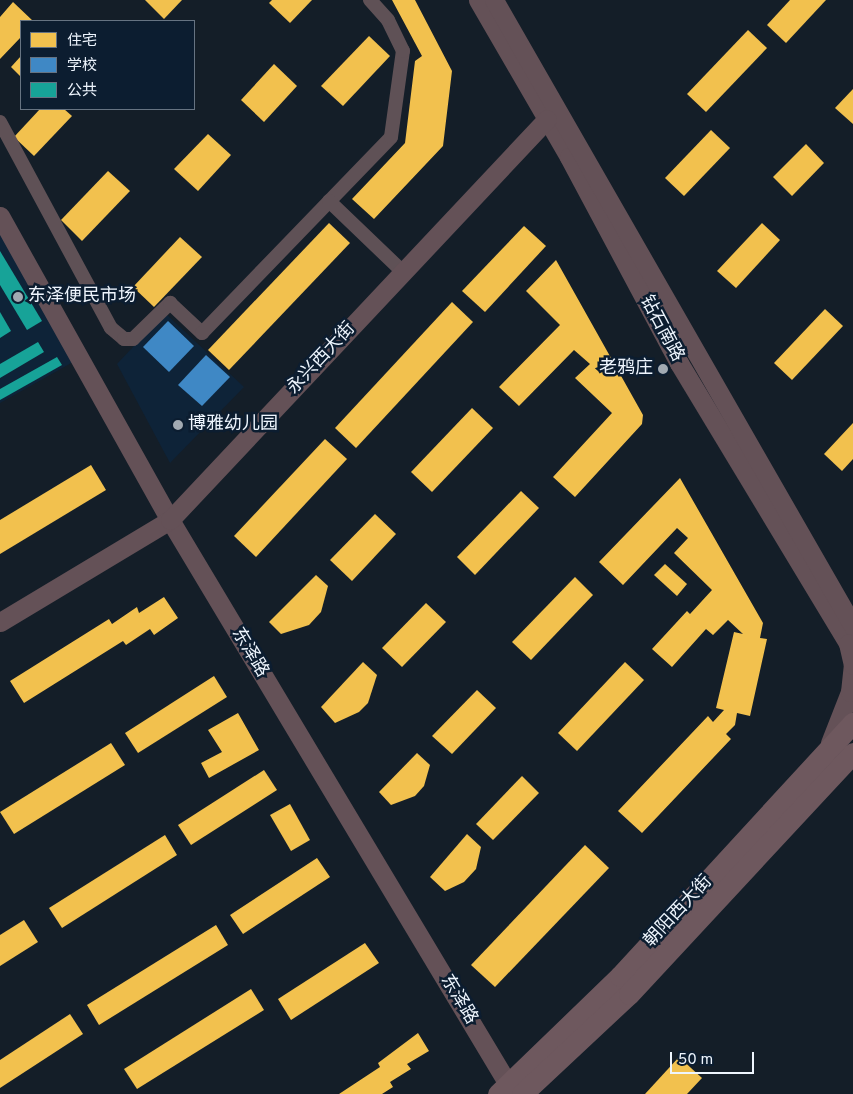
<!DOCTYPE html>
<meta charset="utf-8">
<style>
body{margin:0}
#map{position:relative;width:853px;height:1094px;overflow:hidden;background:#141e28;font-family:Overpass,"Noto Sans SC",sans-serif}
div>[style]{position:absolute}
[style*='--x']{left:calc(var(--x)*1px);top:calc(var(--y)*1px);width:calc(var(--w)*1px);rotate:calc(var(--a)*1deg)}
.built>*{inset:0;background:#0e2338}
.homes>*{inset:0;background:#f2c14e}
.schools>*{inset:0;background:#3f88c5}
.public>*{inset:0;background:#17a398}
.minor>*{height:14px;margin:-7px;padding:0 7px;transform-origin:7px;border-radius:7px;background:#5f5156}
.secondary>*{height:19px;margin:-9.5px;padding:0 9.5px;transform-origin:9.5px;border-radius:9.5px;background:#645157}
.primary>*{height:21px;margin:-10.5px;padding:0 10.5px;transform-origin:10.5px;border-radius:10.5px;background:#6e585e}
.dots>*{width:14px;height:14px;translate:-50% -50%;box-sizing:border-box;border:2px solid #0c1d30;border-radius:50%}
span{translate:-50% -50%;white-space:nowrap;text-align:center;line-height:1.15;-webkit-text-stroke:5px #0c1d30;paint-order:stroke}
.poi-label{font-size:18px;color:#eef5fd}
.left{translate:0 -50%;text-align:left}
.right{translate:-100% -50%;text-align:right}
.street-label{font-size:18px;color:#eef5fd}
.legend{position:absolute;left:20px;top:20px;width:175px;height:90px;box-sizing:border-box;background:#0c1d30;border:1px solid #667382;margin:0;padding:6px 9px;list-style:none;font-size:15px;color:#eef5fd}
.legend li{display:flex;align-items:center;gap:10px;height:25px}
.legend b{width:25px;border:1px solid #667382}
.scale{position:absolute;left:670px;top:1052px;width:84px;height:22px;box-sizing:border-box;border:2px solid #eef5fd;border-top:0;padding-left:6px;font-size:15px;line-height:18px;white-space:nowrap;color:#eef5fd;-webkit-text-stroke:4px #0c1d30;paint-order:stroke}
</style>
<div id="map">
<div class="built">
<i style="clip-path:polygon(0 233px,73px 362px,0 403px)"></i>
<i style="clip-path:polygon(165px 313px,244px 387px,170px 463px,117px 364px)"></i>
</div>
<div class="homes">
<i style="clip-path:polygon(145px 0,182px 0,164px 19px)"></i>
<i style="clip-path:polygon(272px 0,312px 0,290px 23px,269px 3px)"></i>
<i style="clip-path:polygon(392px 0,415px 0,452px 71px,443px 146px,374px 219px,352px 199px,405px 143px,415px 61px,422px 56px)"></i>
<i style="clip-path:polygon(790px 0,826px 0,786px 43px,767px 25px)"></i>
<i style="clip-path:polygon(13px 2px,33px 21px,21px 21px,21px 37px,0 59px,0 17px)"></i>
<i style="clip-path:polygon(748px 30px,767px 48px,706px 112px,687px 94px)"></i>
<i style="clip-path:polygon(369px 36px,390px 56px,343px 106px,321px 86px)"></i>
<i style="clip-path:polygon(21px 56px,21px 77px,11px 67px)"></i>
<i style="clip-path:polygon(274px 64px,297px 86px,264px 122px,241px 100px)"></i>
<i style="clip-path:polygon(853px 89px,853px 124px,835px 108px)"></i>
<i style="clip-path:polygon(40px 109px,64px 109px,72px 116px,34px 156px,14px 137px)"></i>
<i style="clip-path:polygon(711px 130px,730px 148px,684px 196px,665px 178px)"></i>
<i style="clip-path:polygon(208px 134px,231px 155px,198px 191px,174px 169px)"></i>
<i style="clip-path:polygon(806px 144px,824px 163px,792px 196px,773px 177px)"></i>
<i style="clip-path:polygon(108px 171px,130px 191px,82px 241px,61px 220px)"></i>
<i style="clip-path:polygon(329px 223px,350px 243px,229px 370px,208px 350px)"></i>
<i style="clip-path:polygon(762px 223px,780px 240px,736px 288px,717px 271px)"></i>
<i style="clip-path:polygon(524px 226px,546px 246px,485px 312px,462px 291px)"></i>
<i style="clip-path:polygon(180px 237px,202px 257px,154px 307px,133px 287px)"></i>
<i style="clip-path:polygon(556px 260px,643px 415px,642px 424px,575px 497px,553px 477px,612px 413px,575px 378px,590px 364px,574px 350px,519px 406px,499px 387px,560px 325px,526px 291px)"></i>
<i style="clip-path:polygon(452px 302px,473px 322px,356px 448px,335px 428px)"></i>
<i style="clip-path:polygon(825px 309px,843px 326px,792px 380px,774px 363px)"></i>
<i style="clip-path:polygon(472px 408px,493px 428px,432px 492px,411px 472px)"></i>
<i style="clip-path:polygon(853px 423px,853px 459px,842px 471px,824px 454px)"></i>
<i style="clip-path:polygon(325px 439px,347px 459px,256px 557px,234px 536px)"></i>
<i style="clip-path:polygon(91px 465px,106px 490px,0 554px,0 520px)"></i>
<i style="clip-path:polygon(680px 478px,763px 623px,760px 638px,767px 639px,750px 716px,737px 713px,735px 725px,726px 734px,731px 739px,642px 833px,618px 811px,708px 716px,713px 722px,724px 710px,716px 708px,734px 632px,743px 634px,728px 620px,713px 635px,706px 629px,672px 667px,652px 649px,687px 611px,690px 614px,712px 590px,674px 553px,688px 538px,677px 528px,623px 585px,599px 562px)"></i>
<i style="clip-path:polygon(521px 491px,539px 508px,475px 575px,457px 557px)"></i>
<i style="clip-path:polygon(375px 514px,396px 534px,352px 581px,330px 560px)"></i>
<i style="clip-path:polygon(665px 564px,687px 584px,677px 596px,654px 575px)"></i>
<i style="clip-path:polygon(316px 575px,328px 586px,321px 612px,309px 625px,281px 634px,269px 622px)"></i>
<i style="clip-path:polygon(575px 577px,593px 595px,531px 660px,512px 642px)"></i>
<i style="clip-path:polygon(164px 597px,178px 618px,154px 635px,150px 629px,126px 645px,123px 641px,24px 703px,10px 681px,109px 619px,112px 624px,137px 607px,139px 613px)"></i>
<i style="clip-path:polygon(426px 603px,446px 622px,402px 667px,382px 648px)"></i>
<i style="clip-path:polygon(363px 662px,377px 675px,368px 703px,359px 712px,335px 723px,321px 707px)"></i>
<i style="clip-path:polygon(625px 662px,644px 680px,577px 751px,558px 733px)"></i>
<i style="clip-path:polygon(214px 676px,227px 697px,138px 753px,125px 733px)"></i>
<i style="clip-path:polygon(477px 690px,496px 708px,452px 754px,432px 736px)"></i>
<i style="clip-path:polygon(238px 713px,259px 750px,209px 778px,201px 763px,222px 752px,208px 730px)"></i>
<i style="clip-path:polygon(111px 743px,125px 765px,14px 834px,0 812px)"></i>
<i style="clip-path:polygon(417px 753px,430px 765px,424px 786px,415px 796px,391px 805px,379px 792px)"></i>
<i style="clip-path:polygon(264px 770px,277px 790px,191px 845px,178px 825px)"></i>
<i style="clip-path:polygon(522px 776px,539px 793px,493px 840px,476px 824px)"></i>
<i style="clip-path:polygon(290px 804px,310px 840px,291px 851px,270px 815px)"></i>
<i style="clip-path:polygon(467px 834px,481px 847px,476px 869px,464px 882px,445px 891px,430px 877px)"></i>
<i style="clip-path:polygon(165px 835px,177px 855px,62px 928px,49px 908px)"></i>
<i style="clip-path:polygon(585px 845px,609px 868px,495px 987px,471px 965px)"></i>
<i style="clip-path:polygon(317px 858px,330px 877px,243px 934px,230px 915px)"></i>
<i style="clip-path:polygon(24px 920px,38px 942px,0 966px,0 935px)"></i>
<i style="clip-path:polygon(216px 925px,228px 945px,99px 1025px,87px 1005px)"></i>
<i style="clip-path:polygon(365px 943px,379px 963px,291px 1020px,278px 999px)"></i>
<i style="clip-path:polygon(251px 989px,264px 1010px,137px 1089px,124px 1069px)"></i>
<i style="clip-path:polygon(70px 1014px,83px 1034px,0 1088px,0 1060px)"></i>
<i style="clip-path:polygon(418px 1033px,429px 1051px,407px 1064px,411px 1069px,390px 1082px,393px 1087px,382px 1094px,339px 1094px,380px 1067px,378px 1063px)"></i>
<i style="clip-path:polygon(679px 1057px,702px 1078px,687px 1094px,645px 1094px)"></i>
</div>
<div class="schools">
<i style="clip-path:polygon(168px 321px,194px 346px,169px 372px,143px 347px)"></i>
<i style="clip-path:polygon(206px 355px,230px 377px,202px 406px,178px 385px)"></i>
</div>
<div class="public">
<i style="clip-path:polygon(0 251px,42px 321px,27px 330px,0 285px)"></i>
<i style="clip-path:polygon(0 312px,11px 331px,0 338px)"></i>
<i style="clip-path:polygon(38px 342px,44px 352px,0 378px,0 364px)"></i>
<i style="clip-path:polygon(57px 357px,62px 365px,0 400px,0 389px)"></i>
</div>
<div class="minor">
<i style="--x:0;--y:122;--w:234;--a:61.7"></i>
<i style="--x:111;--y:328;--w:17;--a:40"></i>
<i style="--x:124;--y:339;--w:9;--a:0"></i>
<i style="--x:133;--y:339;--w:52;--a:-44.2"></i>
<i style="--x:170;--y:303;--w:44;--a:43.2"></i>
<i style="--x:202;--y:333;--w:272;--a:-46"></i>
<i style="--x:391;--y:137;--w:87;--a:-82.1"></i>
<i style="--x:403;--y:51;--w:34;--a:-116"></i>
<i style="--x:388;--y:20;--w:27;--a:-132"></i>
<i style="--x:329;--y:201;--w:104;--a:43.8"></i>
</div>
<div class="secondary">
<i style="--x:478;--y:0;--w:181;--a:59.9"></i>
<i style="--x:569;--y:157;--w:234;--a:61.9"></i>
<i style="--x:679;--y:363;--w:337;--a:58.9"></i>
<i style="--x:494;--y:0;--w:722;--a:60.17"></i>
<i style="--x:0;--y:216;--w:348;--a:60.8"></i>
<i style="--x:170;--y:520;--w:669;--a:59.07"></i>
<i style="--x:0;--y:622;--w:198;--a:-31"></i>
<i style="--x:170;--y:520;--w:550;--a:-46.77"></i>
<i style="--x:830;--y:743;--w:55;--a:-68.6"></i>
<i style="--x:850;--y:692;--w:27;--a:-84"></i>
<i style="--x:853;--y:665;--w:22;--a:-103"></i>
</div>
<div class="primary">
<i style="--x:498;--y:1094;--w:170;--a:-44"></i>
<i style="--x:620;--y:976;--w:344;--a:-47.4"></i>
<i style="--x:522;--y:1094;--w:146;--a:-43.1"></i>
<i style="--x:629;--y:994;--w:329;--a:-47.1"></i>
</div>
<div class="dots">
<i style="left:18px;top:297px;background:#a2aab2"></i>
<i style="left:663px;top:369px;background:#a2aab2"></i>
<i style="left:178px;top:425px;background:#a2aab2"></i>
</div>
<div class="poi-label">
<span class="left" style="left:28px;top:297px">东泽便民市场</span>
<span class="right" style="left:653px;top:369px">老鸦庄</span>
<span class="left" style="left:188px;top:425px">博雅幼儿园</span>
</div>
<div class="street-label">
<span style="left:661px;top:329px;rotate:62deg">钻石南路</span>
<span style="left:322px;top:359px;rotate:-47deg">永兴西大街</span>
<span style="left:249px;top:653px;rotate:59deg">东泽路</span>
<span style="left:679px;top:912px;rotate:-47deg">朝阳西大街</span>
<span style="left:458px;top:1000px;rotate:59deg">东泽路</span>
</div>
<ul class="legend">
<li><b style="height:14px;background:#f2c14e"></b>住宅</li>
<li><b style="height:14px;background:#3f88c5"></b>学校</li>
<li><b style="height:14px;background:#17a398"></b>公共</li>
</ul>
<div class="scale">50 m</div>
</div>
